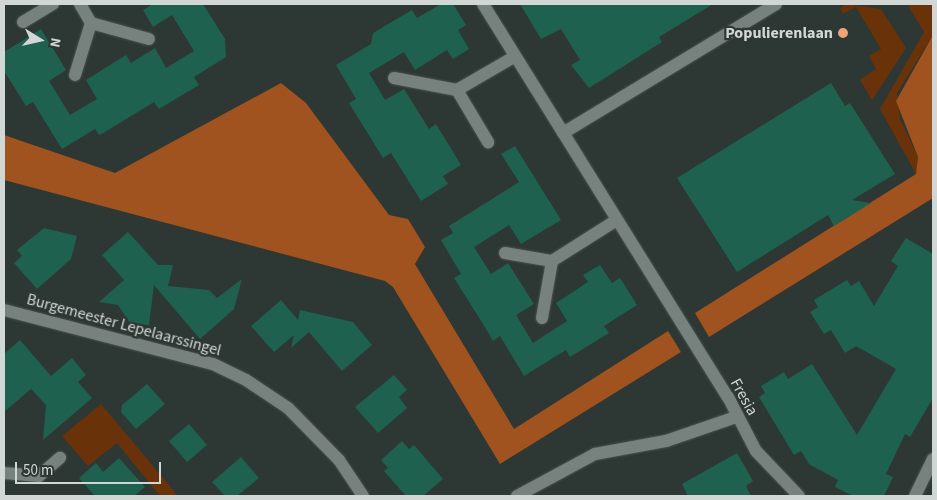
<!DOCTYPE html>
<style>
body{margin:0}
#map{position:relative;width:937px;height:500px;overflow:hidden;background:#2d3733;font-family:"Source Sans 3",sans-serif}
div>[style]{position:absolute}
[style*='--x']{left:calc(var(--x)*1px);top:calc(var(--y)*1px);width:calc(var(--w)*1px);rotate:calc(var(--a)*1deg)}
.green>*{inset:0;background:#6a3209}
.water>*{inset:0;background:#a0521f}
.building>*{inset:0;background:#1f614f}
.roads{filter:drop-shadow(0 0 1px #4a524f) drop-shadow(0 0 1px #4a524f)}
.minor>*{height:12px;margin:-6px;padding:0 6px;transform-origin:6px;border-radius:6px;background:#77827e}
.dots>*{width:14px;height:14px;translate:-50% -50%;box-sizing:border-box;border:2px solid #2d3733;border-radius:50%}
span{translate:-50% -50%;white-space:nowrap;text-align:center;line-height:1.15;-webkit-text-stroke:4.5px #2d3733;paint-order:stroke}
.poi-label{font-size:16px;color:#d1d7d5;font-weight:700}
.right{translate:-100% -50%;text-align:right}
.street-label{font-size:16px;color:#d1d7d5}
.frame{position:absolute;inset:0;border:5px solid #d1d7d5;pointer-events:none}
.north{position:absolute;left:15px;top:15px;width:50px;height:50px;-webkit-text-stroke:4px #2d3733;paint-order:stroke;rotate:100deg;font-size:14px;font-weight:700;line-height:20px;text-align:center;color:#d1d7d5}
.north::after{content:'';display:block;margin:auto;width:18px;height:22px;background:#d1d7d5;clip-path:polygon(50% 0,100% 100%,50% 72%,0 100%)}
.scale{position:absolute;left:15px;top:462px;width:146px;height:22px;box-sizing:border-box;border:2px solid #d1d7d5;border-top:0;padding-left:6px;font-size:15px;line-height:18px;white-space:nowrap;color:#d1d7d5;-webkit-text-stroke:4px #2d3733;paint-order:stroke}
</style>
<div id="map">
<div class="green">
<i style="clip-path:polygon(847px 4px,881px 9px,906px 48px,872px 100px,860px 80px,876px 69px,869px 56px,881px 49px,856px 7px,843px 14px,840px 8px)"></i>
<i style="clip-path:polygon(907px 4px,933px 4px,933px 35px,897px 93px,900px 119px,918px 157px,916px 174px,880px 109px,924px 32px)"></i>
<i style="clip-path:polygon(101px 404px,178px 496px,160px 496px,117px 443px,88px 466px,62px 436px)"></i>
</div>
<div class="water">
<i style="clip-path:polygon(933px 35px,933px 198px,709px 337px,695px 313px,916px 174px,918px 157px,896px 101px)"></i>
<i style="clip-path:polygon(281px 83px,306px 103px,389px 215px,408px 219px,425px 247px,415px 264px,514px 429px,668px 331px,681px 352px,500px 464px,393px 287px,385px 281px,4px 180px,4px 135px,115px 173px)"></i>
</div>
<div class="building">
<i style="clip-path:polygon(153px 4px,203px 4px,225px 39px,226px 57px,194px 77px,199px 85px,159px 109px,154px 102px,105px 132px,99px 135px,95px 129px,62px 149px,33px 102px,26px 106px,4px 71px,4px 52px,41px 29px,66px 70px,49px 81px,70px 115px,97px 99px,86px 80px,126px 55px,131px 63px,155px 48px,166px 68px,194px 51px,172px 15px,153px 27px,143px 10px)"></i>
<i style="clip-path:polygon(441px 4px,453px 4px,466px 25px,458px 30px,469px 49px,453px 59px,447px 50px,415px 70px,404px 52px,369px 73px,385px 100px,404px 89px,429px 129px,436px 124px,461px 165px,443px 176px,448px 184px,421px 201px,391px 153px,383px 158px,349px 103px,356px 99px,336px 65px,371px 44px,373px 33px,412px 10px,417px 18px)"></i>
<i style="clip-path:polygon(520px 4px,713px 4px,659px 37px,662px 42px,589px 88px,571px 65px,580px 60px,561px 29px,541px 39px)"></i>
<i style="clip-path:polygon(831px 83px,845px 106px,850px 103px,895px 174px,852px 200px,871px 203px,834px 226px,828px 215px,737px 272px,677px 178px)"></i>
<i style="clip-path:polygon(515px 146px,561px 220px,521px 244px,509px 225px,474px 247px,491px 274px,508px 263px,534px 304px,516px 315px,533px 343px,567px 321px,556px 303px,588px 282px,583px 275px,600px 265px,612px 283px,620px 278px,637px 305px,604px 326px,609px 333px,570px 357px,566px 350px,524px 376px,500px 336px,493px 341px,483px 324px,454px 278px,461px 274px,441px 240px,453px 233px,449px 226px,519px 182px,501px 154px)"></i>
<i style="clip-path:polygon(44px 228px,77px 236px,71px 259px,37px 289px,14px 263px,22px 256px,17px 250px)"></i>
<i style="clip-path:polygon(128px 232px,158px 265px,173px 265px,168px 286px,209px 290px,217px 298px,242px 279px,234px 309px,200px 339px,154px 285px,149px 325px,130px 323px,118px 305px,99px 302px,124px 280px,102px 255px)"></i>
<i style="clip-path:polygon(906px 238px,933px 254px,933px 398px,910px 437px,905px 434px,886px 474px,893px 477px,884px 496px,853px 496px,835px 487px,838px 480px,809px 464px,801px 451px,794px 455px,759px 397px,765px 393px,761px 386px,784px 372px,788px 379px,812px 364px,857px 435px,896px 369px,856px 346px,845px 353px,831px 330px,824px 334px,810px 312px,818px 307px,814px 300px,847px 280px,851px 286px,859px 281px,874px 306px,898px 266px,891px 261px)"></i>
<i style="clip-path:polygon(281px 300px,298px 320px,300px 310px,353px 322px,372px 345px,342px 371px,309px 332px,291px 348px,294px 335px,274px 352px,251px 326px)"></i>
<i style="clip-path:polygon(20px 340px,51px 376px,72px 358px,86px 375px,78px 382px,92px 398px,43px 440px,46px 405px,31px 389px,4px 412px,4px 354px)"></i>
<i style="clip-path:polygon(394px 375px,407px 390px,399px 397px,407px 408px,378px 433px,355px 407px)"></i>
<i style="clip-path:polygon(147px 384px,165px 404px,136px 429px,121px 412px,122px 405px)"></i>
<i style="clip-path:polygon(189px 424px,207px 445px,187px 462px,169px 441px)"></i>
<i style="clip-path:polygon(402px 441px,409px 449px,414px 445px,443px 479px,423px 496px,406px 496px,384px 471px,388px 468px,381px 460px)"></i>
<i style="clip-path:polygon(737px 453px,753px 481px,746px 486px,751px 496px,688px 496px,682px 484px)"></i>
<i style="clip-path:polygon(241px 457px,259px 478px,237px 496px,225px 496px,212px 482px)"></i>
<i style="clip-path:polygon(119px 458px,145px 487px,134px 496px,95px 496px,79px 478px,96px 463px,103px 472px)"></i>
</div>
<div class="roads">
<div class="minor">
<i style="--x:80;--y:4;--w:22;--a:60"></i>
<i style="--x:91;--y:23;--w:60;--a:15.4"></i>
<i style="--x:483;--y:4;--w:463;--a:58.1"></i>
<i style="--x:728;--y:397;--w:61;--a:62.6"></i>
<i style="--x:756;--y:451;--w:62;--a:46.3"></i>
<i style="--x:23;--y:22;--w:35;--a:-31"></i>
<i style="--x:75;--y:75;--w:54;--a:-72.9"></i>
<i style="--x:394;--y:78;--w:64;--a:10.8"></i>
<i style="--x:457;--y:90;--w:66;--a:-30.1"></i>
<i style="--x:457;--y:90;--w:61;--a:59.2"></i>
<i style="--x:563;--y:133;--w:249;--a:-31.2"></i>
<i style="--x:505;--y:253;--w:48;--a:9.7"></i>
<i style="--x:4;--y:310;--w:216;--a:14.5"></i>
<i style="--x:213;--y:364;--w:37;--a:26"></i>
<i style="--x:246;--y:380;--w:50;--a:33.7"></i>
<i style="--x:288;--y:408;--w:73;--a:45.6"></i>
<i style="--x:339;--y:460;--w:43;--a:56.3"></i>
<i style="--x:542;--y:318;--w:58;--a:-80"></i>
<i style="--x:552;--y:261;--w:75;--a:-32.4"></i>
<i style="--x:4;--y:473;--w:35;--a:5"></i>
<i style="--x:39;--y:476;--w:28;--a:-41"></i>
<i style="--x:517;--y:496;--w:89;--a:-28.3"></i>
<i style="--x:595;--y:454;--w:72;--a:-10.4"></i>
<i style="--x:666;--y:441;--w:74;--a:-18.9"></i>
<i style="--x:915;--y:496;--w:41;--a:-64.1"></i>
</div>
</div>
<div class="dots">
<i style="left:843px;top:33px;background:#efa377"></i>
</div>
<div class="poi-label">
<span class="right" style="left:833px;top:33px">Populierenlaan</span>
</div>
<div class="street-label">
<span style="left:124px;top:325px;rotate:15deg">Burgemeester Lepelaarssingel</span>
<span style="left:744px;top:397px;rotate:61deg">Fresia</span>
</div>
<div class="frame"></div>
<div class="north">N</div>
<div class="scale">50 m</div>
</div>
